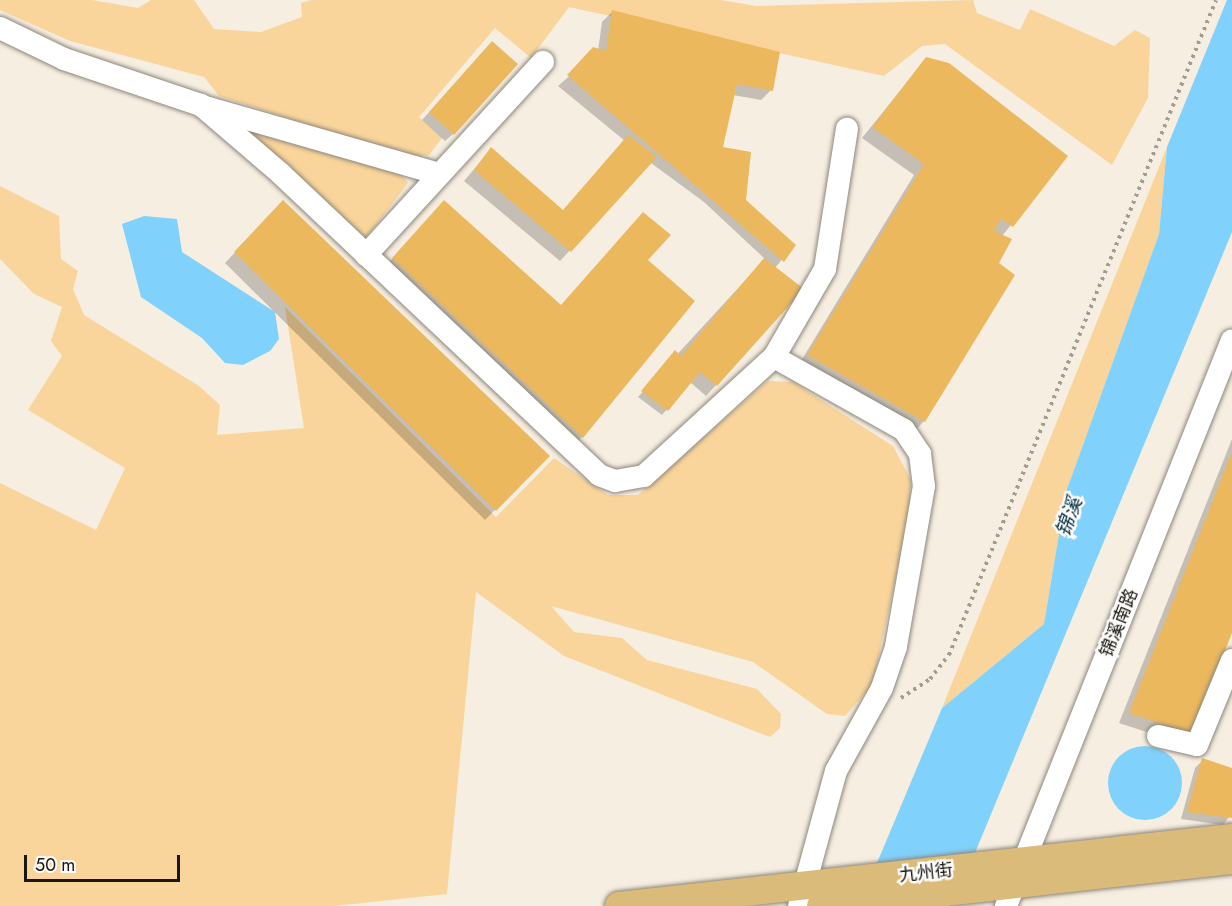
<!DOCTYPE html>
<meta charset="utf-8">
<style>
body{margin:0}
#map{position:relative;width:1232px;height:906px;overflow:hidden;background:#f6eee1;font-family:Jost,"Noto Sans SC",sans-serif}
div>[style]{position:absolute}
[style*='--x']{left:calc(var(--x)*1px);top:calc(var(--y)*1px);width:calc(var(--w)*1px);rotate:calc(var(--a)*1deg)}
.green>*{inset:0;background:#f9d59b}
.water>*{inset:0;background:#80d1fb}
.round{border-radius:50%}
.shadow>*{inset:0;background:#0003}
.building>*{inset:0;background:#ecb85e}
.path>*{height:4px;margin-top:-2px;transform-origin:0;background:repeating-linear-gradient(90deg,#a29c92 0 3px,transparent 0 7.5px)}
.roads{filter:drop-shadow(0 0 2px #8d867b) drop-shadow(0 0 2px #8d867b)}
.minor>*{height:22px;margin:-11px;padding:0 11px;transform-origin:11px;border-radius:11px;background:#fff}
.major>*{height:28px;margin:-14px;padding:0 14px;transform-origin:14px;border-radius:14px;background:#dbbb79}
span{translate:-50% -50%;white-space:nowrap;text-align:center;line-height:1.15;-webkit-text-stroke:5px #fefcfa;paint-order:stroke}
.street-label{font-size:18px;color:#191712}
.water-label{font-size:20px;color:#003045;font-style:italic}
.scale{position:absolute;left:24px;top:855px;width:156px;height:27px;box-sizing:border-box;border:3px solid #191712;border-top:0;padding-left:8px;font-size:18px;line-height:21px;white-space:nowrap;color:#191712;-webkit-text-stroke:4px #fefcfa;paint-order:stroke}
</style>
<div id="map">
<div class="green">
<i style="clip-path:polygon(0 0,92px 0,138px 8px,151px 0,194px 0,214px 29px,261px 32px,302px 17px,301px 3px,311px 0,721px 0,756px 6px,973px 0,977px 13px,1020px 30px,1030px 9px,1114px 46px,1135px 30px,1150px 38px,1148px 98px,1112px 165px,945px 44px,922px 46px,884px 76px,569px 7px,531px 58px,495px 28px,419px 117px,442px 138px,429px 155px,410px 157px,219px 96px,204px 77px,70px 41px,0 10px)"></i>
<i style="clip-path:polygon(236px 121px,398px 170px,408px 183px,366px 238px)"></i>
<i style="clip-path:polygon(1167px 147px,1159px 234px,1066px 492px,1044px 624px,942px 708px)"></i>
<i style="clip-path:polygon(0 186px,59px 216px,61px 259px,78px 271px,73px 289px,84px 315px,199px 386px,220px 405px,217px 435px,304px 428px,285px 307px,496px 517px,554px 458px,608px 495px,638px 495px,768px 381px,793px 382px,893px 446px,911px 480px,909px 518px,872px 686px,845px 716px,827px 714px,753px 662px,551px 606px,574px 632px,622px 638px,647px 660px,757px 689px,781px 714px,780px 728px,770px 737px,564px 656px,476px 592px,447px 894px,334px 906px,0 906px,0 483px,96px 530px,125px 468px,28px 410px,62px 356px,51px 341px,62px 307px,34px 294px,0 259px)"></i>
</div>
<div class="water">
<i style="clip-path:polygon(1227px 0,1232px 0,1232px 232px,953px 906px,859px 906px,942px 708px,1044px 624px,1066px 492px,1159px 234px,1167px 147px)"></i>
<i style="clip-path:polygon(144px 216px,177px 219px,182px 252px,275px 312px,279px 339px,270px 351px,243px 365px,225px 363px,202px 338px,141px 297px,122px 224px)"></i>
<i class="round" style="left:1108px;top:746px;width:74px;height:74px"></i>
</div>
<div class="shadow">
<i style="clip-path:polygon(613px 11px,771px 90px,761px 100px,733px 95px,721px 148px,744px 201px,794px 245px,775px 268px,716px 385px,706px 396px,690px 382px,662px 415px,638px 397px,765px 259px,704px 202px,651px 163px,560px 261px,464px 181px,491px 149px,562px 212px,625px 141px,558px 86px,598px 51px,602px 22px)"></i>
<i style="clip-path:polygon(485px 51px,453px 134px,445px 141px,422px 120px)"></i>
<i style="clip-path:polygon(926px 59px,1066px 157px,1002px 236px,997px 264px,924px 421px,914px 432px,798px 366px,914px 175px,862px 138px)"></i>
<i style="clip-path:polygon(273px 212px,548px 456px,485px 520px,225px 263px)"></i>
<i style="clip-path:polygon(434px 213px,560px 307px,645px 260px,582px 437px,572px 447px,383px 269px)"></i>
<i style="clip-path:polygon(1232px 439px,1232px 629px,1180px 743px,1119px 723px)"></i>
<i style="clip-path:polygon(1203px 760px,1232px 769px,1232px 813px,1223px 825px,1181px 819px,1195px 768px)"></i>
</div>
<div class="building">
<i style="clip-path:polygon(612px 10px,780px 52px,773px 91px,737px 84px,723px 147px,751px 152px,746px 200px,796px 245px,784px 262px,567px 75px,593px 47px,606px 51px)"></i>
<i style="clip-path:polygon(492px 41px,518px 64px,454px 135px,429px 112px)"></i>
<i style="clip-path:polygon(926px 57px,949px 63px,1068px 156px,1013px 227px,1001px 219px,994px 231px,1012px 239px,999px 263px,1015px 275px,925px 422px,807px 355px,924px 164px,872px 127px)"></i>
<i style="clip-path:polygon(628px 135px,657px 157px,571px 252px,474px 170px,491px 147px,563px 210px)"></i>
<i style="clip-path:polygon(283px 200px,550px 456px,496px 511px,234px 252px)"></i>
<i style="clip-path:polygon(444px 200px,561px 305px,643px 212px,671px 235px,648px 260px,695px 301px,583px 438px,392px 258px)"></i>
<i style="clip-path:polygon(764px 258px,804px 289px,717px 386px,700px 372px,668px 411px,641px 391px,675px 350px,681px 356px)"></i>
<i style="clip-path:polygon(1232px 452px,1232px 633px,1192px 734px,1129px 713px)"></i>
<i style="clip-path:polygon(1202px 758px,1232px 768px,1232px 818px,1187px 812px)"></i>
</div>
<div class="path">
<i style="--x:901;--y:698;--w:35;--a:-33"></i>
<i style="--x:930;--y:679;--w:31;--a:-52"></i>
<i style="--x:949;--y:655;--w:707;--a:-67.82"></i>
</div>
<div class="roads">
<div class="minor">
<i style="--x:0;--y:28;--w:71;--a:25.8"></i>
<i style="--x:64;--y:59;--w:145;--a:18.6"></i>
<i style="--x:201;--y:105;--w:104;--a:40.7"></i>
<i style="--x:280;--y:173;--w:439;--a:43.4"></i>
<i style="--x:599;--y:475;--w:17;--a:21"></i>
<i style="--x:615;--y:481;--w:29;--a:-10"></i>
<i style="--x:644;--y:476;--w:176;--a:-42.5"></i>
<i style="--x:774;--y:357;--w:102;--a:-59.9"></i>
<i style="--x:825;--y:269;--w:142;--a:-81.1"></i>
<i style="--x:202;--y:106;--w:247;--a:16"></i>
<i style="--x:366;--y:255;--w:262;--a:-47.5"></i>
<i style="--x:774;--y:357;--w:149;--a:29.3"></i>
<i style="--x:904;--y:430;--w:29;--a:56"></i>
<i style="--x:920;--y:454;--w:32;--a:83"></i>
<i style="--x:924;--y:486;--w:163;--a:99.9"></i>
<i style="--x:896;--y:647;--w:43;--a:108.9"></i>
<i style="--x:882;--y:688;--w:95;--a:119"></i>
<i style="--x:836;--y:771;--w:140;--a:105.3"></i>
<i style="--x:1158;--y:736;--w:40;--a:13"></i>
<i style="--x:1197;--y:745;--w:92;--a:-67.6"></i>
<i style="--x:1006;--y:906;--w:609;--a:-68.23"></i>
</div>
<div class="major">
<i style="--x:619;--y:906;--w:617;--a:-6.33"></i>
<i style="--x:821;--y:906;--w:414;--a:-6.4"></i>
</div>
</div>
<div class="street-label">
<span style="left:1119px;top:623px;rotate:-68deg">锦溪南路</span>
<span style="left:926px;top:873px;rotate:-6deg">九州街</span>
</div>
<div class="water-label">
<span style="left:1069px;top:517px;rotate:-70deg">锦溪</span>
</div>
<div class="scale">50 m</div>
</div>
